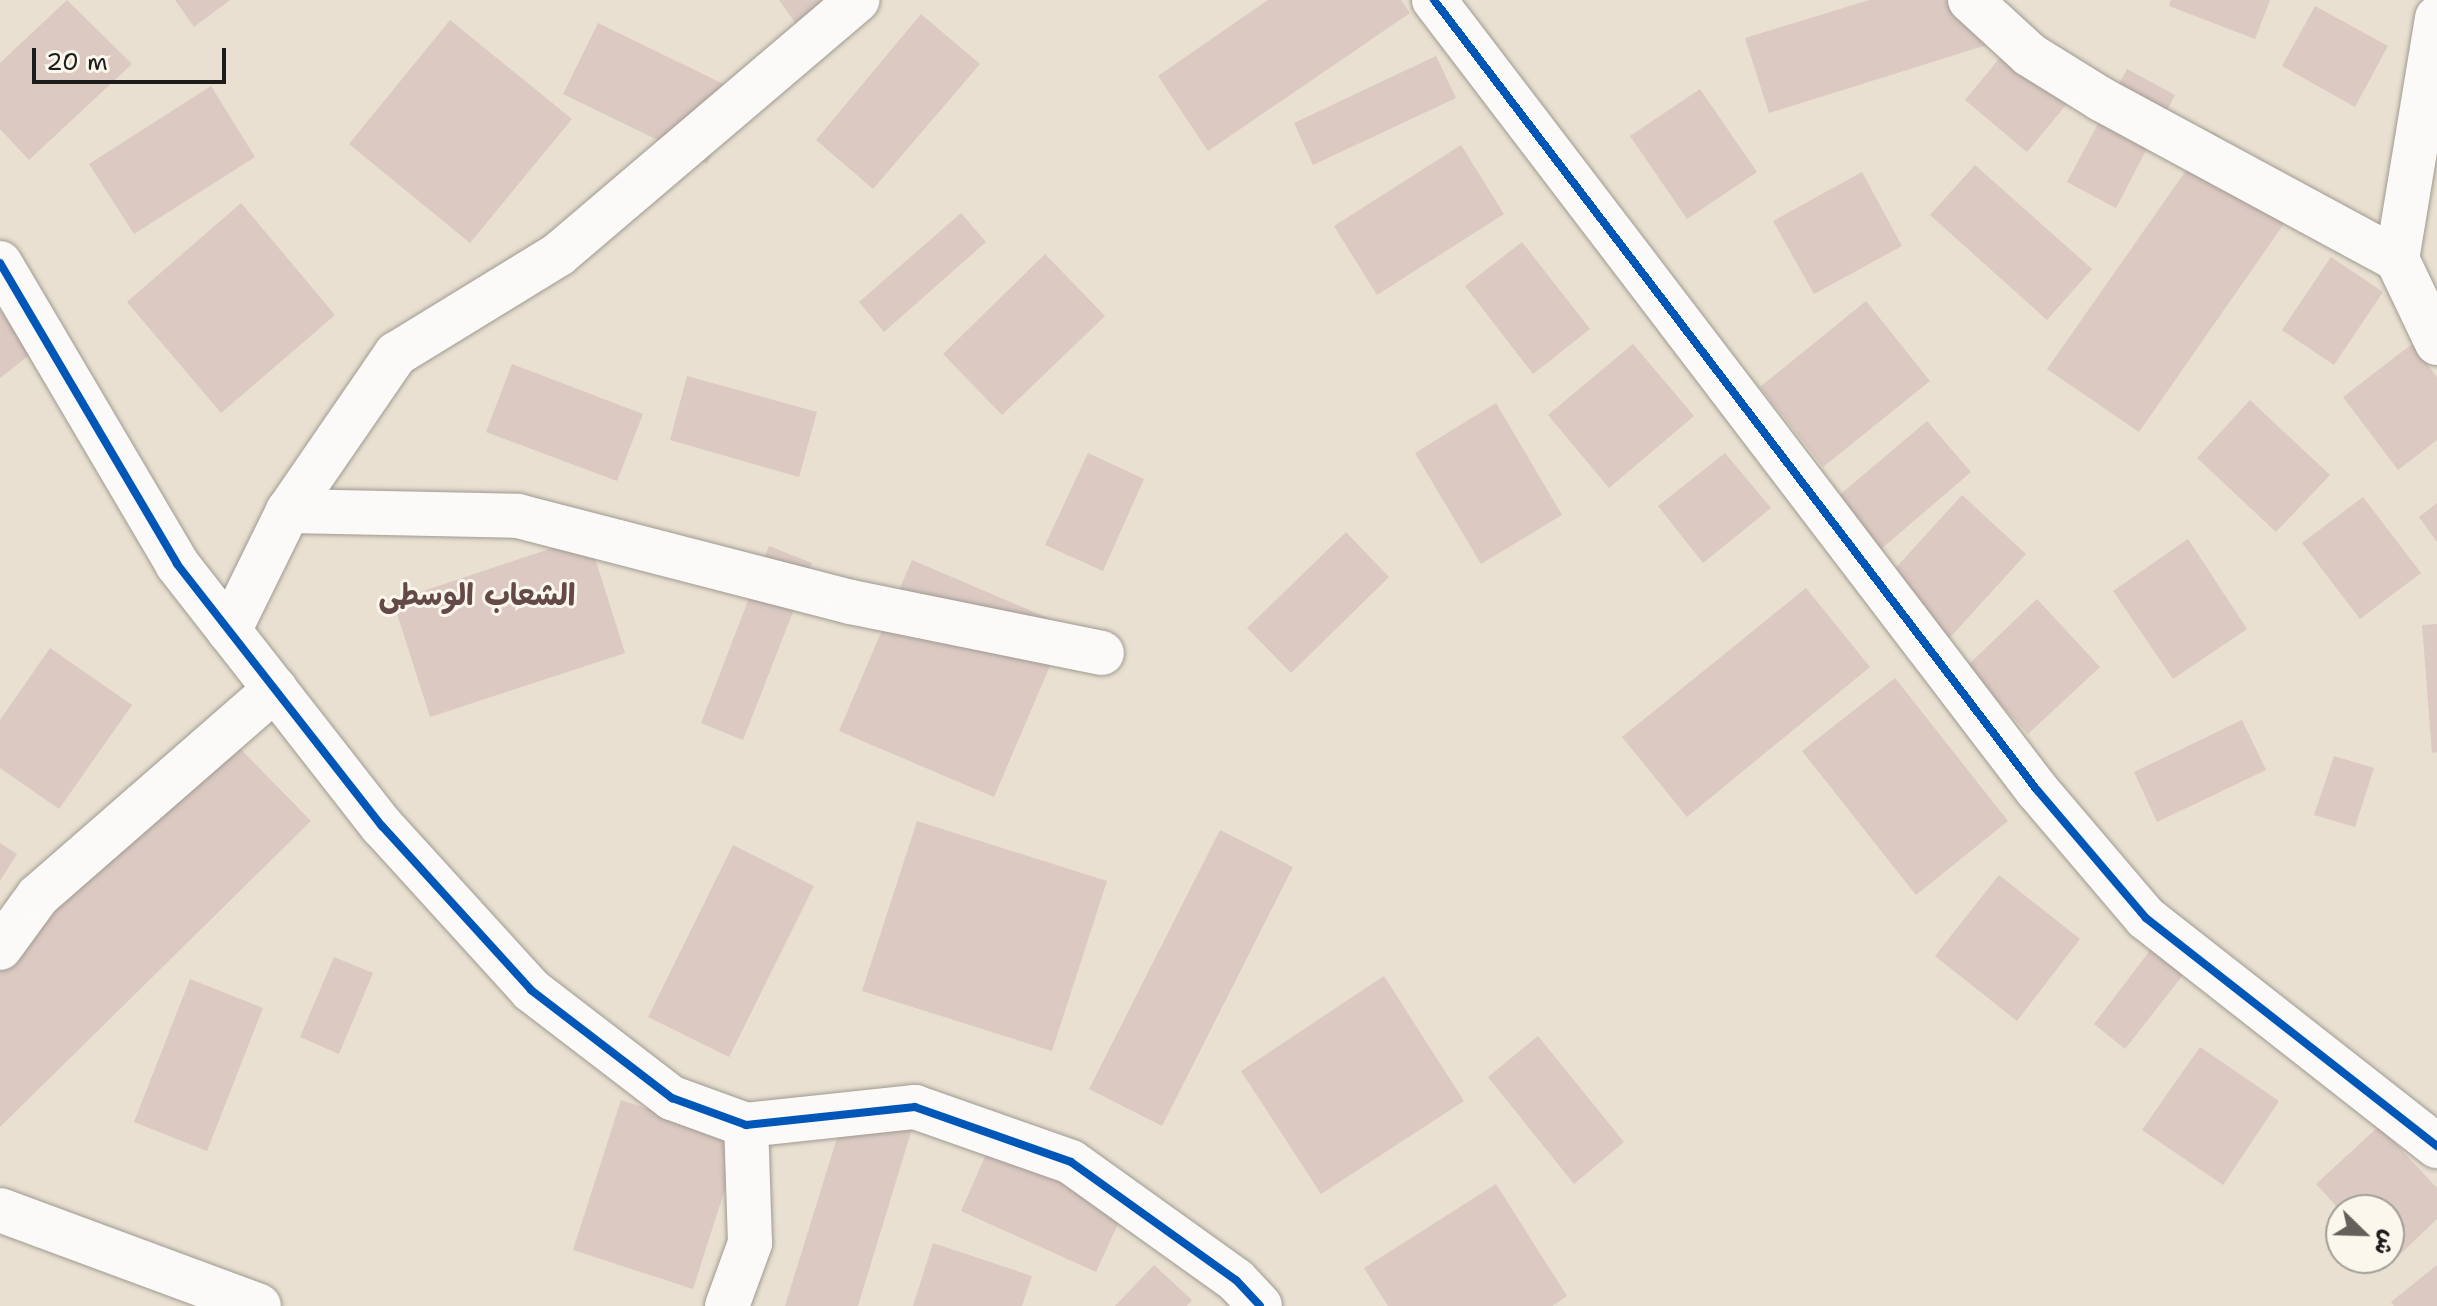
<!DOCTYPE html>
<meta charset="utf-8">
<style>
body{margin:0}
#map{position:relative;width:2437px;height:1306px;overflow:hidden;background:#e9e0d1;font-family:"Shantell Sans","Playpen Sans Arabic",sans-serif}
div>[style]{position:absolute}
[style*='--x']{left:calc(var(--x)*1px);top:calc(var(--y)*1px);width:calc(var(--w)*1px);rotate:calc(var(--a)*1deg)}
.building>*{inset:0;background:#dbc9c2}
.roads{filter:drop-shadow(0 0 2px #9f9a91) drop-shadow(0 0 2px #9f9a91)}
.minor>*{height:44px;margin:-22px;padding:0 22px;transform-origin:22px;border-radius:22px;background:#fcfaf8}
.cycleway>*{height:8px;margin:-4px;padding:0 4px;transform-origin:4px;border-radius:4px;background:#0057b8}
span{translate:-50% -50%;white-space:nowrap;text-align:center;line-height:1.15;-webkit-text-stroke:6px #fbf7ec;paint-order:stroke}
.district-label{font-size:30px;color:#634a49;font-weight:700}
.north{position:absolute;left:2325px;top:1194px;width:80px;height:80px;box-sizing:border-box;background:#fbf7ec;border:2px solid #a29f99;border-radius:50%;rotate:113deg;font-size:22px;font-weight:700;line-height:32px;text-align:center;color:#1c1c1c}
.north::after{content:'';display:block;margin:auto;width:28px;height:36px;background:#64615b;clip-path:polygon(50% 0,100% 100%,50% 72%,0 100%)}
.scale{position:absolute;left:32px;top:48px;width:194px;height:36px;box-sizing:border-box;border:4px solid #1c1c1c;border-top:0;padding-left:10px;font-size:24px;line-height:28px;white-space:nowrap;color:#1c1c1c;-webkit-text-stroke:6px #fbf7ec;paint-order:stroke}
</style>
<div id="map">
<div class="building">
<i style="clip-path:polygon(67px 0,132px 64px,29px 160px,0 129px,0 63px)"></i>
<i style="clip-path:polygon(175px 0,230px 0,194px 27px)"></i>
<i style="clip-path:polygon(779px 0,869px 0,809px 42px)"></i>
<i style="clip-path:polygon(1268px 0,1401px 0,1410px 13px,1208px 151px,1158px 76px)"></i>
<i style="clip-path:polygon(1869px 0,1980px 0,1993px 43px,1769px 113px,1745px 38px)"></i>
<i style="clip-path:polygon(2171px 0,2270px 0,2255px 39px,2169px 6px)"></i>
<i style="clip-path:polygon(2315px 6px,2388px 46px,2355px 107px,2282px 66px)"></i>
<i style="clip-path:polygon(921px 14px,980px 64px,873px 189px,816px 140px)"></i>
<i style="clip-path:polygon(450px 20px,572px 119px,470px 243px,349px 144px)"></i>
<i style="clip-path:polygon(598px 23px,742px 93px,707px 164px,563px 94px)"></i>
<i style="clip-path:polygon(2027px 25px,2089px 77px,2027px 152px,1965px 100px)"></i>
<i style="clip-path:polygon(1436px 56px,1456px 98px,1313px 165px,1294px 123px)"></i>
<i style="clip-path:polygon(2127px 69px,2175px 95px,2116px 208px,2067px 182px)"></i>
<i style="clip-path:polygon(211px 86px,255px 157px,134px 234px,89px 164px)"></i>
<i style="clip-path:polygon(1700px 89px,1757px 172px,1687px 219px,1630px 136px)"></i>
<i style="clip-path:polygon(2213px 132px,2304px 195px,2139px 432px,2047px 369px)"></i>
<i style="clip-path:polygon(1461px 145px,1504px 214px,1377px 295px,1334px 226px)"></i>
<i style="clip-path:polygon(1975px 165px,2092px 269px,2047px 320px,1930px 215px)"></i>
<i style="clip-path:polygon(1862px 172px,1902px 246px,1814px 294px,1773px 221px)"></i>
<i style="clip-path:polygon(241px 203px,335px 315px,221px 413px,127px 302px)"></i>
<i style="clip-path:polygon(961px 213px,986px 242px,884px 332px,859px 302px)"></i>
<i style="clip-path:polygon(1522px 242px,1590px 329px,1533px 374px,1465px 286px)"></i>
<i style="clip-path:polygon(1045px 254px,1105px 316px,1002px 415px,943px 354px)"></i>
<i style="clip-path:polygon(2331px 257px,2383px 292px,2334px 365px,2282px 330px)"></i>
<i style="clip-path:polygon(1866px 301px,1930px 381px,1823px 467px,1760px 387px)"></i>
<i style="clip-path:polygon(0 310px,32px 353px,0 378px)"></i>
<i style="clip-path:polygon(1633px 344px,1694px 416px,1609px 488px,1548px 415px)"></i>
<i style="clip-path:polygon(2412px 344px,2437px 377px,2437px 440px,2398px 470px,2343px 397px)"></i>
<i style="clip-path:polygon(512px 364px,643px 414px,617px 481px,486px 432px)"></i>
<i style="clip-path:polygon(687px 376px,817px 412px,799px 477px,670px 440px)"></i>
<i style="clip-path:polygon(2250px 400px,2330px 475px,2276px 532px,2197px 458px)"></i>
<i style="clip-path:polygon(1496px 403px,1562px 515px,1481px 564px,1415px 453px)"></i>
<i style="clip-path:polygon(1927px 421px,1971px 472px,1880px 550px,1836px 498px)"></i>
<i style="clip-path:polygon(1088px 453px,1144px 479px,1103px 571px,1045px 545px)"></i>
<i style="clip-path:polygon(1725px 453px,1771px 508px,1703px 563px,1658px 506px)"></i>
<i style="clip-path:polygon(1962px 495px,2026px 554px,1945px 643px,1882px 583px)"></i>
<i style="clip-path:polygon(2363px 497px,2421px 573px,2360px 619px,2302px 543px)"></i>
<i style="clip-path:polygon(2437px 503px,2437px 542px,2419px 517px)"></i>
<i style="clip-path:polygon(1346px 532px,1389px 577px,1291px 673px,1247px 628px)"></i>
<i style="clip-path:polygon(588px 536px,625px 653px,430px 717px,393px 601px)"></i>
<i style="clip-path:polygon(2188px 539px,2247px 629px,2173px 679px,2113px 591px)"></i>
<i style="clip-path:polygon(769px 546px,812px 563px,743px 740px,701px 723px)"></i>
<i style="clip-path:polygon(912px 560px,1067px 626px,994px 797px,839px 731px)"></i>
<i style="clip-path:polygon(1806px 588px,1870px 667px,1687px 817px,1622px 737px)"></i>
<i style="clip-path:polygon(2037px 599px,2100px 667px,2028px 734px,1966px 667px)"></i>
<i style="clip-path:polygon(2437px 624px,2437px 752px,2432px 753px,2422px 625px)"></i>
<i style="clip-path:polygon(50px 648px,132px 705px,59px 809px,0 768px,0 720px)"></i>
<i style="clip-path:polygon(1895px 678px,2008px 821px,1916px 895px,1802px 751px)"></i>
<i style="clip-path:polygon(2242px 720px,2266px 770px,2157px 822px,2134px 772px)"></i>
<i style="clip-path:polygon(226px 734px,311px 821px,0 1127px,0 956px)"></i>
<i style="clip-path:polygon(2334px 756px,2374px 768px,2355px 827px,2314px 815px)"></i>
<i style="clip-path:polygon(917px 821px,1107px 881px,1052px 1051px,862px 991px)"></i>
<i style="clip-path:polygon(1220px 830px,1293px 867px,1162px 1126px,1089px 1089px)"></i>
<i style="clip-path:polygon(0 843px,17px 854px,0 881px)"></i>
<i style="clip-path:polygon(733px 845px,814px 886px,729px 1057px,648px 1017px)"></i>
<i style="clip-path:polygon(1999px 875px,2080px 939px,2017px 1021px,1935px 956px)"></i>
<i style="clip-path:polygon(2161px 936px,2194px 961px,2125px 1049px,2094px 1024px)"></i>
<i style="clip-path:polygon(334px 957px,373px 973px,339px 1054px,300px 1037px)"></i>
<i style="clip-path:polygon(1384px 976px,1464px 1101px,1321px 1194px,1241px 1071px)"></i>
<i style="clip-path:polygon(190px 979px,263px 1008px,207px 1151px,134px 1122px)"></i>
<i style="clip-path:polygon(1538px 1036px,1624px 1142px,1574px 1184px,1488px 1077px)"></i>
<i style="clip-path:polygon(2200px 1047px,2279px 1101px,2223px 1185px,2142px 1130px)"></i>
<i style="clip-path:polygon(849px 1099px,915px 1119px,858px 1306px,785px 1306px)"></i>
<i style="clip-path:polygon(621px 1100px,741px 1139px,693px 1289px,573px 1250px)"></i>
<i style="clip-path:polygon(2379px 1126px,2437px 1188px,2437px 1219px,2390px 1264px,2384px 1258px,2389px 1258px,2389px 1210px,2340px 1210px,2316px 1184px)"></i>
<i style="clip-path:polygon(991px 1143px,1127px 1204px,1096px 1272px,961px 1211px)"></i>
<i style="clip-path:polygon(1496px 1184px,1567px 1296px,1552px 1306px,1388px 1306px,1364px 1268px)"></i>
<i style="clip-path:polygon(933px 1243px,1032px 1276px,1022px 1306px,913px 1306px)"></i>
<i style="clip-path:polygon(1154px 1265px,1192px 1300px,1187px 1306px,1115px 1306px)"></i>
<i style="clip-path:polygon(2437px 1265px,2437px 1306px,2394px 1306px,2391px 1302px)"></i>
</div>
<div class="roads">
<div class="minor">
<i style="--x:1434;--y:0;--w:994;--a:52.65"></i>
<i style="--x:2037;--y:790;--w:168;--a:49.6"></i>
<i style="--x:2146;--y:918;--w:370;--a:38.1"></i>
<i style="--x:1970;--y:0;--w:81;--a:42.5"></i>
<i style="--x:2030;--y:55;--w:84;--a:31.8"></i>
<i style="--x:2101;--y:99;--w:336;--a:28.4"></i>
<i style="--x:2437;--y:18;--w:244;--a:99.4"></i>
<i style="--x:2397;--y:259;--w:93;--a:64.5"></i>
<i style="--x:0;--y:263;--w:349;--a:59.5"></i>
<i style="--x:177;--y:564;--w:333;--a:52"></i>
<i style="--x:382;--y:826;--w:222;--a:47.7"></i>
<i style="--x:531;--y:990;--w:178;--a:37.5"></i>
<i style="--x:672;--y:1098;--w:79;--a:20"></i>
<i style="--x:746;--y:1125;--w:170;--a:-6.1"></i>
<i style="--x:915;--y:1107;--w:165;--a:19.4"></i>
<i style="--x:1071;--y:1162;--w:203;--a:35.6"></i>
<i style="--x:1236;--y:1280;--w:35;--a:47"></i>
<i style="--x:288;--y:511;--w:230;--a:1.2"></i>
<i style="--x:518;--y:516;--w:344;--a:14.5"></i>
<i style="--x:851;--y:602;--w:256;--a:11.5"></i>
<i style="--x:229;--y:631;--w:134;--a:-63.8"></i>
<i style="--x:288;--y:511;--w:191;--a:-55.5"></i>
<i style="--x:396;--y:354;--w:191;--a:-31.5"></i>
<i style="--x:559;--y:254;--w:392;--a:-40.4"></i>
<i style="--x:0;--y:948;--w:64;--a:-53.8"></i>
<i style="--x:38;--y:896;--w:315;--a:-41.1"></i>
<i style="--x:0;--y:1210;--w:276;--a:20.3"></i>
<i style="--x:727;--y:1306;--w:67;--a:-69.9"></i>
<i style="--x:750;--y:1243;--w:118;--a:-91.9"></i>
</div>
</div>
<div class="cycleway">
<i style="--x:1434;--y:0;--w:994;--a:52.65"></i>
<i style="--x:2037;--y:790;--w:168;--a:49.6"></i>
<i style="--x:2146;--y:918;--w:370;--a:38.1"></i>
<i style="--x:0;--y:263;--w:349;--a:59.5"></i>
<i style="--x:177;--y:564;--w:333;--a:52"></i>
<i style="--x:382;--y:826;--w:222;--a:47.7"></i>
<i style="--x:531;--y:990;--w:178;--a:37.5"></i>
<i style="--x:672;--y:1098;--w:79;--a:20"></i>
<i style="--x:746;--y:1125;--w:170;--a:-6.1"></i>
<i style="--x:915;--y:1107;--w:165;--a:19.4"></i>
<i style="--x:1071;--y:1162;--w:203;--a:35.6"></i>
<i style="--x:1236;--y:1280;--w:35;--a:47"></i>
</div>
<div class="district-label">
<span style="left:477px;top:595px">الشعاب الوسطى</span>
</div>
<div class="north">ش</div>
<div class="scale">20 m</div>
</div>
